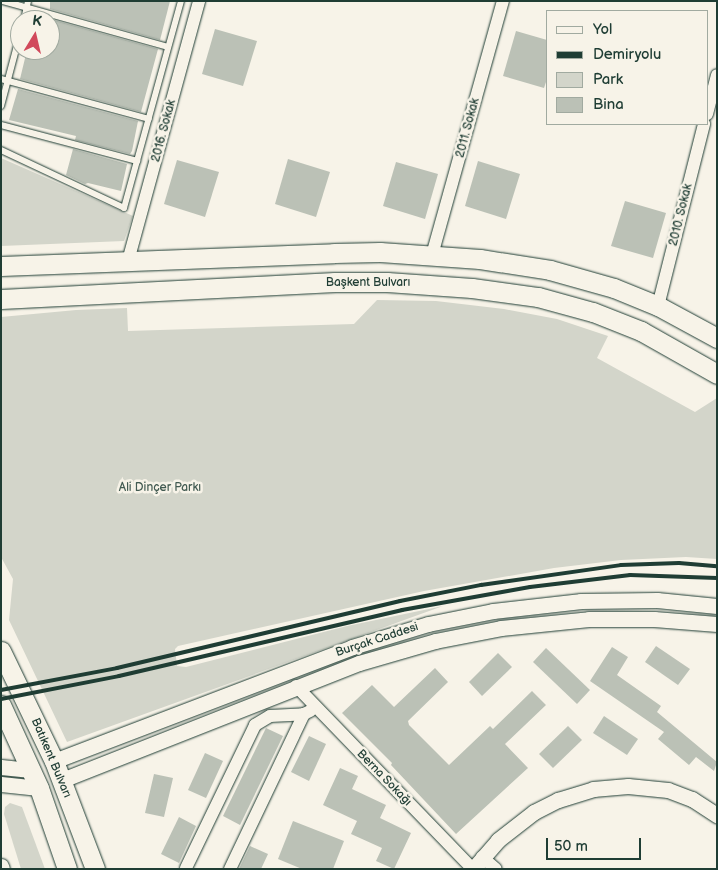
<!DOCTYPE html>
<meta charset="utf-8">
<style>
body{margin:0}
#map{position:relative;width:718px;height:870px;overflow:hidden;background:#f7f3e8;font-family:"Balsamiq Sans",sans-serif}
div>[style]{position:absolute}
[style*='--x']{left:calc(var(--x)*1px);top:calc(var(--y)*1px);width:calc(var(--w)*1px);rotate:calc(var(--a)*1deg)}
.green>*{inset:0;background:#d3d5ca}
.building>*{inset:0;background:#bbc1b6}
.roads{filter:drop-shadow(0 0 1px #1f3d34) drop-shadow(0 0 1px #1f3d34)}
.service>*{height:6px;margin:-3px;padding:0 3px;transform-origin:3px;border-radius:3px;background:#f7f3e8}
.minor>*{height:12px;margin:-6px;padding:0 6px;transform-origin:6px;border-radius:6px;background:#f7f3e8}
.tertiary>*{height:15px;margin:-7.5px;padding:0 7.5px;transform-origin:7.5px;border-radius:7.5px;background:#f7f3e8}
.primary>*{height:19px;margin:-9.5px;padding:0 9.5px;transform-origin:9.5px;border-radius:9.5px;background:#f7f3e8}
.rail>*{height:4px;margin:-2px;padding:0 2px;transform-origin:2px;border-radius:2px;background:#1f3d34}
span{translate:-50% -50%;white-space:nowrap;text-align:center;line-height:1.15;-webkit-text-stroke:5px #f7f3e8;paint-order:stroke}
.street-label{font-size:12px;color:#1f3d34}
.park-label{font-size:12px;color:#435b52}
.frame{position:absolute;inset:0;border:2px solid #1f3d34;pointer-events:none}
.legend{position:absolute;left:546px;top:10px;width:162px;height:115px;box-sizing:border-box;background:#f7f3e8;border:1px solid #a1aaa0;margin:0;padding:6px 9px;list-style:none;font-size:15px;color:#1f3d34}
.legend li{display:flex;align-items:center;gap:10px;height:25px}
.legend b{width:25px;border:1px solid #a1aaa0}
.north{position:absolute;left:10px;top:10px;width:50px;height:50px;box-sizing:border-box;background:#f7f3e8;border:1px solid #a1aaa0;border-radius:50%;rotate:9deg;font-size:14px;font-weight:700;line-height:20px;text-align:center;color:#1f3d34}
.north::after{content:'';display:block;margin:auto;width:18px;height:22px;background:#d1495b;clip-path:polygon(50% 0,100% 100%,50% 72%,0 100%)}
.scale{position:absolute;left:546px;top:838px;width:95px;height:22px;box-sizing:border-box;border:2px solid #1f3d34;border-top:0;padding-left:6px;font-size:15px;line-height:18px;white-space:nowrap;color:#1f3d34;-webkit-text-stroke:4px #f7f3e8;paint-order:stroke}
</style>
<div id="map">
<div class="green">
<i style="clip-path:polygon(1px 158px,133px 216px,124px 241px,1px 246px)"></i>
<i style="clip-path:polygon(377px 300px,436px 301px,504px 309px,557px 319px,608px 336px,597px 358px,695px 412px,717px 398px,717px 559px,686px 557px,621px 560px,554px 568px,424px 591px,178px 646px,175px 649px,177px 666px,186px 667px,347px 626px,443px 606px,67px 742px,9px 620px,13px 579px,1px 557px,1px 317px,76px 310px,127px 308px,128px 331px,354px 324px)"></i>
<i style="clip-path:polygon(10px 803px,22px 807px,45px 869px,21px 869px,4px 814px,5px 807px)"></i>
</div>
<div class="building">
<i style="clip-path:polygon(50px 1px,170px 1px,160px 40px,50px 9px)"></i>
<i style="clip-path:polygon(50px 19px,158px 49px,141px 112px,20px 79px,27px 50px,50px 50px)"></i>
<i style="clip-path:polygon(215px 29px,257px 41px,243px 86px,202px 74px)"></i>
<i style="clip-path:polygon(516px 31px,547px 40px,547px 79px,544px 88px,503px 76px)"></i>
<i style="clip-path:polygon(18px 89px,138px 121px,132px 151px,130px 154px,75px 140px,76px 136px,9px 120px)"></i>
<i style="clip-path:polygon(73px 149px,127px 164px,121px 191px,88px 183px,85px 184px,66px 175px)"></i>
<i style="clip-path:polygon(288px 159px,330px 172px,316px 217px,275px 204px)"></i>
<i style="clip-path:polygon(177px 160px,219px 172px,205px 217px,164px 204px)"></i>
<i style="clip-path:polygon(478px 161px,520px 174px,506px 219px,465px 206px)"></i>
<i style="clip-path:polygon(396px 162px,438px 174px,425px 219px,383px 206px)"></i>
<i style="clip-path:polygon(625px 201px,666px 213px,653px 258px,611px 246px)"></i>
<i style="clip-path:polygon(656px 646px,690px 669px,678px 685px,645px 662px)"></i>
<i style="clip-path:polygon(612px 647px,628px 657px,617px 675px,661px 706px,657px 712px,717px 762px,714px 771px,696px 757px,689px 765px,658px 739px,664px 732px,590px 681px)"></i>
<i style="clip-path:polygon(546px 648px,590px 690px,577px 704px,533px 662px)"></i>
<i style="clip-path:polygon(498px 653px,512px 667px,482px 696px,469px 682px)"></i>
<i style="clip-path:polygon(435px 668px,448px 682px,408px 721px,409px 725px,449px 765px,490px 726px,493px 729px,532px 691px,546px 705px,505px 744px,528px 768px,456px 834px,391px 765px,392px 763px,342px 713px,372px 685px,394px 707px)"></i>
<i style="clip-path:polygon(604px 716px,638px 739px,627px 755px,593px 733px)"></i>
<i style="clip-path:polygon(568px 726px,582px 740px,553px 768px,539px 754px)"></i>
<i style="clip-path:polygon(266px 728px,283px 736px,240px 825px,223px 816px)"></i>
<i style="clip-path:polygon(309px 736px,326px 744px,309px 781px,291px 772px)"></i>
<i style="clip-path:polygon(205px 753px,223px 761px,206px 798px,188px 790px)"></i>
<i style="clip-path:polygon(340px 768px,358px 776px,352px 789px,386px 805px,380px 818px,411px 833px,394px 869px,376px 861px,382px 848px,351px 834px,357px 821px,323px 805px)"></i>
<i style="clip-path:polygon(154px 774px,173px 778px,164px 817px,145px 813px)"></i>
<i style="clip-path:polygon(179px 817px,196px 826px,179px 863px,161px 854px)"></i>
<i style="clip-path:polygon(293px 821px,344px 841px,333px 869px,302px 869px,278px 859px)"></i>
<i style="clip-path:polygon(250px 846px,268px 854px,261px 869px,239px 869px)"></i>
</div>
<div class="roads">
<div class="service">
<i style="--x:3;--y:1;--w:171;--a:15.6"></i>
<i style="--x:24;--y:20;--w:19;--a:-78"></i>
<i style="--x:1;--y:79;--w:153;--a:15.1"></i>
<i style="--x:1;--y:106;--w:74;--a:-75.2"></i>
<i style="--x:1;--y:125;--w:141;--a:14.8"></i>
<i style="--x:1;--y:150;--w:136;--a:25.2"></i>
<i style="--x:124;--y:208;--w:215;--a:-74.6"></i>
</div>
<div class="minor">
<i style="--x:707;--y:114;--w:40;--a:-75.6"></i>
<i style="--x:432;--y:255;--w:264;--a:-74.4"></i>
<i style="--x:128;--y:261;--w:270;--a:-74.7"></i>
<i style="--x:658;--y:306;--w:188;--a:-75.8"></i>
<i style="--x:296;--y:686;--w:255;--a:46"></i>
<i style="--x:482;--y:857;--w:18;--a:41"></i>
<i style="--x:186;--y:868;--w:159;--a:-64.2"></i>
<i style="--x:255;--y:725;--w:17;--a:-31"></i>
<i style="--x:270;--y:716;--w:34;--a:-3"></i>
<i style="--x:230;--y:869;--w:172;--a:-64.5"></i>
<i style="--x:304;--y:714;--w:7;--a:-27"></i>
</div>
<div class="tertiary">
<i style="--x:54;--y:761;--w:319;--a:-20.9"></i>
<i style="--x:352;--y:647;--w:79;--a:-16.8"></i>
<i style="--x:428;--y:624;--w:66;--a:-11.3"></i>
<i style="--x:493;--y:611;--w:89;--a:-6.5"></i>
<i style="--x:581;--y:601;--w:76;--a:-0.8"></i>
<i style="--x:657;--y:600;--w:60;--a:5.7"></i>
<i style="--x:1;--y:767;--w:30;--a:6"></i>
<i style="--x:62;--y:780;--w:319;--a:-21.5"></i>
<i style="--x:359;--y:663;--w:79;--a:-16.1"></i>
<i style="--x:435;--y:641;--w:67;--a:-11.1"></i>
<i style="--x:501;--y:628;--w:88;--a:-5.8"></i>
<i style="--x:589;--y:619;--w:65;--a:0"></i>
<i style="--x:654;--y:619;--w:63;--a:4.5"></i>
<i style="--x:1;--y:784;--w:38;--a:6"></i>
<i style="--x:1;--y:866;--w:3;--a:72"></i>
<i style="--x:473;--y:869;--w:38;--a:-49"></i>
<i style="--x:498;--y:840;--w:46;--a:-37.9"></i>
<i style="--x:534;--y:812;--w:27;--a:-27"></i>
<i style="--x:558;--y:800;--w:37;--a:-17"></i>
<i style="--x:593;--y:789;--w:35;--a:-5"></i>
<i style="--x:628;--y:786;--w:40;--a:5.7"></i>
<i style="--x:668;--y:790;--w:26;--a:21"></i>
<i style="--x:692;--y:799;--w:30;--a:33"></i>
</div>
<div class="primary">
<i style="--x:1;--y:266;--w:333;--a:-2.2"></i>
<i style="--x:334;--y:253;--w:46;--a:-1.2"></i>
<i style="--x:380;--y:252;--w:100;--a:4"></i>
<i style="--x:480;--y:259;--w:71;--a:8.9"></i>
<i style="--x:550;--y:270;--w:66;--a:15.7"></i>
<i style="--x:614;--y:288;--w:48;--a:22.2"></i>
<i style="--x:658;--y:306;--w:67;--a:28.5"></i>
<i style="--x:1;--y:299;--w:334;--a:-2.9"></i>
<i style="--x:335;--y:282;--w:52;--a:0"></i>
<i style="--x:387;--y:282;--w:85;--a:4"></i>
<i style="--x:472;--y:288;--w:67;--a:7.8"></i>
<i style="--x:538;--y:297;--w:57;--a:15.3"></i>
<i style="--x:593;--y:312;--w:52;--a:21.6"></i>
<i style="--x:641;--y:331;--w:87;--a:29.5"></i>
<i style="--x:1;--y:651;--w:122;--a:64.3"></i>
<i style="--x:54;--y:761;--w:116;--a:69.2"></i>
<i style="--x:1;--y:705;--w:91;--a:65.4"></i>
<i style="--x:39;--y:788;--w:86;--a:70.9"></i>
</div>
</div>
<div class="rail">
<i style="--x:1;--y:690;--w:118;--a:-10.7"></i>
<i style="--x:117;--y:668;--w:291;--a:-13.3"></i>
<i style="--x:400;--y:601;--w:83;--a:-11.2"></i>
<i style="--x:481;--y:585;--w:141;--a:-8.1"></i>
<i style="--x:621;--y:565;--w:58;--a:-2"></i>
<i style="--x:679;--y:563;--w:38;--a:5"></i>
<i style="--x:1;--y:699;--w:120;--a:-11"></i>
<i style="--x:119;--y:676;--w:291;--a:-13.1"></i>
<i style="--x:402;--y:610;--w:130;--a:-10.2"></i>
<i style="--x:530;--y:587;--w:101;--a:-6.8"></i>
<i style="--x:630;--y:575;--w:87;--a:2"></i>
</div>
<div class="street-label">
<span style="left:468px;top:128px;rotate:-75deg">2011. Sokak</span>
<span style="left:164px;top:131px;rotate:-75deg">2016. Sokak</span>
<span style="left:681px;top:215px;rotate:-76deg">2010. Sokak</span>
<span style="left:368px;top:283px">Başkent Bulvarı</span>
<span style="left:377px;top:640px;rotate:-18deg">Burçak Caddesi</span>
<span style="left:51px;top:758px;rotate:67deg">Batıkent Bulvarı</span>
<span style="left:384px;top:778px;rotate:46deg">Berna Sokağı</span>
</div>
<div class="park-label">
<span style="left:160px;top:488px">Ali Dinçer Parkı</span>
</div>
<div class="frame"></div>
<ul class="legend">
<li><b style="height:6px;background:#f7f3e8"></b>Yol</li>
<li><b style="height:6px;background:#1f3d34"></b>Demiryolu</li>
<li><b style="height:14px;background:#d3d5ca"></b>Park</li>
<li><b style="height:14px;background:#bbc1b6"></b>Bina</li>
</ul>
<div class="north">K</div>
<div class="scale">50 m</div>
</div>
